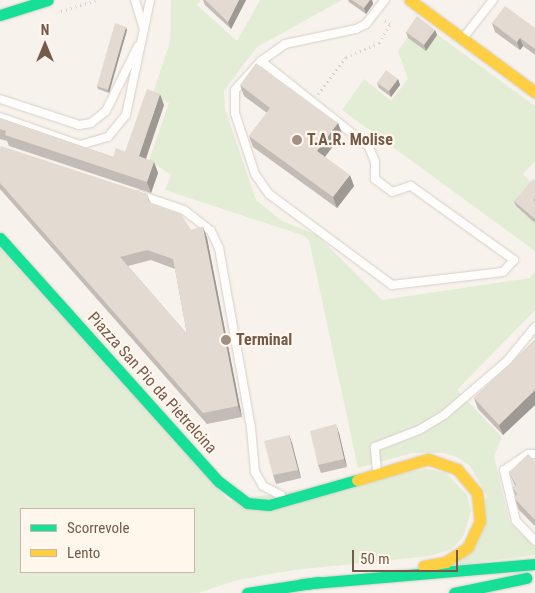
<!DOCTYPE html>
<style>
body{margin:0}
#map{position:relative;width:535px;height:593px;overflow:hidden;background:#f7f2eb;font-family:"Roboto Condensed",sans-serif}
div>[style]{position:absolute}
[style*='--x']{left:calc(var(--x)*1px);top:calc(var(--y)*1px);width:calc(var(--w)*1px);rotate:calc(var(--a)*1deg)}
.green>*{inset:0;background:#e3edd6}
.path>*{height:2.5px;margin-top:-1.25px;transform-origin:0;background:repeating-linear-gradient(90deg,#d7d0cb 0 1px,transparent 0 5px)}
.roads{filter:drop-shadow(0 0 1px #d6cfc9) drop-shadow(0 0 1px #d6cfc9)}
.lane>*{height:8px;margin:-4px;padding:0 4px;transform-origin:4px;border-radius:4px;background:#fefdfc}
.fast>*{height:11px;margin:-5.5px;padding:0 5.5px;transform-origin:5.5px;border-radius:5.5px;background:#16e098}
.slow>*{height:11px;margin:-5.5px;padding:0 5.5px;transform-origin:5.5px;border-radius:5.5px;background:#ffcf43}
.wall>*{inset:0;background:#c3bbb5}
.shaded-wall>*{inset:0;background:#9f9993}
.building>*{inset:0;background:#e3dad2}
.dots>*{width:14px;height:14px;translate:-50% -50%;box-sizing:border-box;border:2px solid #fff7ec;border-radius:50%}
span{translate:-50% -50%;white-space:nowrap;text-align:center;line-height:1.15;-webkit-text-stroke:4.5px #fff7ec;paint-order:stroke}
.poi-label{font-size:16px;color:#745a4b;font-weight:700}
.left{translate:0 -50%;text-align:left}
.street-label{font-size:16px;color:#745a4b}
.legend{position:absolute;left:20px;top:508px;width:175px;height:65px;box-sizing:border-box;background:#fff7ec;border:1px solid #c7b8ac;margin:0;padding:6px 9px;list-style:none;font-size:15px;color:#745a4b}
.legend li{display:flex;align-items:center;gap:10px;height:25px}
.legend b{width:25px;border:1px solid #c7b8ac}
.north{position:absolute;left:20px;top:20px;width:50px;height:50px;-webkit-text-stroke:4px #fff7ec;paint-order:stroke;rotate:0deg;font-size:14px;font-weight:700;line-height:20px;text-align:center;color:#745a4b}
.north::after{content:'';display:block;margin:auto;width:18px;height:22px;background:#745a4b;clip-path:polygon(50% 0,100% 100%,50% 72%,0 100%)}
.scale{position:absolute;left:352px;top:550px;width:106px;height:22px;box-sizing:border-box;border:2px solid #745a4b;border-top:0;padding-left:6px;font-size:15px;line-height:18px;white-space:nowrap;color:#745a4b;-webkit-text-stroke:4px #fff7ec;paint-order:stroke}
</style>
<div id="map">
<div class="green">
<i style="clip-path:polygon(171px 0,201px 0,197px 5px,237px 41px,260px 0,342px 0,257px 47px,224px 91px,225px 109px,256px 200px,282px 221px,317px 235px,382px 300px,530px 278px,535px 271px,535px 310px,457px 390px,502px 437px,494px 456px,510px 523px,535px 546px,535px 555px,456px 565px,487px 496px,470px 466px,457px 457px,444px 453px,412px 453px,358px 468px,309px 240px,302px 235px,165px 190px,171px 175px,149px 160px,169px 103px,152px 96px,170px 42px)"></i>
<i style="clip-path:polygon(419px 21px,535px 106px,535px 161px,523px 174px,535px 186px,535px 251px,342px 110px,364px 79px,391px 101px,408px 79px,398px 51px)"></i>
<i style="clip-path:polygon(evenodd,0 248px,229px 501px,427px 469px,446px 473px,467px 495px,471px 511px,463px 537px,452px 549px,430px 556px,294px 570px,237px 580px,198px 593px,0 593px,0 248px,21px 509px,194px 509px,194px 572px,21px 572px,21px 509px)"></i>
</div>
<div class="path">
<i style="--x:61;--y:11;--w:37;--a:-17"></i>
<i style="--x:318;--y:94;--w:46;--a:-52.9"></i>
<i style="--x:346;--y:57;--w:36;--a:-23"></i>
<i style="--x:379;--y:43;--w:22;--a:-60"></i>
<i style="--x:390;--y:24;--w:9;--a:-153"></i>
</div>
<div class="roads">
<div class="lane">
<i style="--x:135;--y:0;--w:30;--a:73"></i>
<i style="--x:464;--y:37;--w:47;--a:-51.9"></i>
<i style="--x:261;--y:61;--w:138;--a:38.5"></i>
<i style="--x:369;--y:147;--w:16;--a:68"></i>
<i style="--x:375;--y:162;--w:17;--a:90"></i>
<i style="--x:375;--y:179;--w:21;--a:37"></i>
<i style="--x:392;--y:192;--w:20;--a:-18"></i>
<i style="--x:411;--y:186;--w:127;--a:35.7"></i>
<i style="--x:514;--y:260;--w:16;--a:133"></i>
<i style="--x:503;--y:272;--w:112;--a:173.3"></i>
<i style="--x:392;--y:285;--w:153;--a:-143.5"></i>
<i style="--x:269;--y:194;--w:24;--a:-125"></i>
<i style="--x:255;--y:174;--w:64;--a:-108.2"></i>
<i style="--x:235;--y:113;--w:23;--a:-90"></i>
<i style="--x:235;--y:90;--w:39;--a:-48"></i>
<i style="--x:261;--y:61;--w:29;--a:-35"></i>
<i style="--x:285;--y:44;--w:73;--a:-11.9"></i>
<i style="--x:356;--y:29;--w:11;--a:-27"></i>
<i style="--x:366;--y:24;--w:31;--a:-52"></i>
<i style="--x:0;--y:99;--w:83;--a:18.2"></i>
<i style="--x:79;--y:125;--w:12;--a:-9"></i>
<i style="--x:91;--y:123;--w:19;--a:-39"></i>
<i style="--x:106;--y:111;--w:72;--a:-63.8"></i>
<i style="--x:0;--y:117;--w:85;--a:19.3"></i>
<i style="--x:80;--y:145;--w:29;--a:-16"></i>
<i style="--x:108;--y:137;--w:28;--a:-51"></i>
<i style="--x:126;--y:115;--w:117;--a:-78.2"></i>
<i style="--x:140;--y:195;--w:46;--a:18.8"></i>
<i style="--x:184;--y:210;--w:34;--a:38"></i>
<i style="--x:211;--y:231;--w:19;--a:65"></i>
<i style="--x:219;--y:248;--w:183;--a:79.9"></i>
<i style="--x:251;--y:428;--w:44;--a:84.8"></i>
<i style="--x:255;--y:472;--w:16;--a:60"></i>
<i style="--x:263;--y:486;--w:20;--a:27"></i>
<i style="--x:535;--y:454;--w:7;--a:180"></i>
<i style="--x:528;--y:454;--w:29;--a:146"></i>
<i style="--x:504;--y:470;--w:52;--a:76.8"></i>
<i style="--x:516;--y:521;--w:28;--a:46"></i>
<i style="--x:377;--y:472;--w:25;--a:-95"></i>
<i style="--x:375;--y:447;--w:47;--a:-21.1"></i>
<i style="--x:419;--y:430;--w:29;--a:-31"></i>
<i style="--x:444;--y:415;--w:83;--a:-40.6"></i>
<i style="--x:507;--y:361;--w:44;--a:-50.5"></i>
</div>
<div class="fast">
<i style="--x:0;--y:15;--w:50;--a:-17.4"></i>
<i style="--x:0;--y:238;--w:326;--a:48.1"></i>
<i style="--x:218;--y:481;--w:36;--a:37"></i>
<i style="--x:247;--y:503;--w:22;--a:5"></i>
<i style="--x:269;--y:505;--w:91;--a:-15.9"></i>
<i style="--x:302;--y:584;--w:234;--a:-4.9"></i>
<i style="--x:247;--y:593;--w:72;--a:-8.8"></i>
<i style="--x:454;--y:593;--w:74;--a:-11.8"></i>
</div>
<div class="slow">
<i style="--x:410;--y:0;--w:155;--a:36.4"></i>
<i style="--x:357;--y:480;--w:74;--a:-16.5"></i>
<i style="--x:428;--y:459;--w:31;--a:19"></i>
<i style="--x:457;--y:469;--w:31;--a:50"></i>
<i style="--x:477;--y:493;--w:28;--a:84"></i>
<i style="--x:480;--y:521;--w:29;--a:115"></i>
<i style="--x:468;--y:547;--w:27;--a:146"></i>
<i style="--x:446;--y:562;--w:23;--a:170"></i>
</div>
</div>
<div class="wall">
<i style="clip-path:polygon(203px 0,246px 0,231px 29px,205px 5px)"></i>
<i style="clip-path:polygon(348px 0,372px 0,373px 4px,366px 14px,349px 2px)"></i>
<i style="clip-path:polygon(492px 23px,535px 28px,535px 55px,523px 46px,520px 50px,495px 32px)"></i>
<i style="clip-path:polygon(127px 30px,109px 93px,98px 89px,97px 86px)"></i>
<i style="clip-path:polygon(435px 30px,437px 35px,426px 51px,408px 38px,406px 32px)"></i>
<i style="clip-path:polygon(398px 79px,400px 85px,391px 97px,379px 88px,377px 83px)"></i>
<i style="clip-path:polygon(240px 85px,338px 123px,342px 134px,325px 157px,354px 186px,337px 208px,253px 147px,249px 136px,267px 113px,244px 96px)"></i>
<i style="clip-path:polygon(164px 105px,146px 159px,154px 162px,158px 173px,151px 193px,9px 146px,7px 141px,0 139px,0 118px,113px 157px,125px 152px)"></i>
<i style="clip-path:polygon(evenodd,0 149px,147px 194px,150px 202px,191px 230px,203px 227px,207px 238px,242px 417px,207px 424px,0 189px,0 149px,151px 260px,175px 269px,187px 334px,128px 266px,151px 260px)"></i>
<i style="clip-path:polygon(535px 181px,535px 223px,516px 206px,514px 201px)"></i>
<i style="clip-path:polygon(535px 340px,535px 405px,503px 435px,478px 409px,474px 398px)"></i>
<i style="clip-path:polygon(339px 433px,347px 467px,321px 473px,318px 465px)"></i>
<i style="clip-path:polygon(289px 435px,292px 443px,301px 478px,276px 484px,273px 475px)"></i>
<i style="clip-path:polygon(535px 461px,535px 526px,519px 510px,515px 499px,516px 497px,513px 488px,515px 486px,509px 472px)"></i>
</div>
<div class="shaded-wall">
<i style="clip-path:polygon(239px 0,246px 0,231px 29px,228px 22px)"></i>
<i style="clip-path:polygon(370px 0,372px 0,373px 4px,366px 14px,364px 8px)"></i>
<i style="clip-path:polygon(126px 27px,127px 30px,109px 93px,108px 90px)"></i>
<i style="clip-path:polygon(435px 30px,437px 35px,426px 51px,424px 45px)"></i>
<i style="clip-path:polygon(520px 38px,523px 46px,520px 50px,517px 42px)"></i>
<i style="clip-path:polygon(398px 79px,400px 85px,391px 97px,389px 91px)"></i>
<i style="clip-path:polygon(160px 94px,164px 105px,143px 167px,139px 156px)"></i>
<i style="clip-path:polygon(338px 123px,342px 134px,321px 162px,317px 151px)"></i>
<i style="clip-path:polygon(154px 162px,158px 173px,151px 193px,147px 182px)"></i>
<i style="clip-path:polygon(350px 175px,354px 186px,337px 208px,333px 197px)"></i>
<i style="clip-path:polygon(203px 227px,207px 238px,242px 417px,238px 406px)"></i>
<i style="clip-path:polygon(535px 390px,535px 405px,503px 435px,499px 425px)"></i>
<i style="clip-path:polygon(336px 424px,339px 433px,347px 467px,344px 459px)"></i>
<i style="clip-path:polygon(289px 435px,292px 443px,301px 478px,298px 470px)"></i>
</div>
<div class="building">
<i style="clip-path:polygon(205px 0,239px 0,228px 22px)"></i>
<i style="clip-path:polygon(352px 0,370px 0,364px 8px)"></i>
<i style="clip-path:polygon(505px 6px,535px 28px,535px 49px,520px 38px,517px 42px,492px 23px)"></i>
<i style="clip-path:polygon(417px 16px,435px 30px,424px 45px,406px 32px)"></i>
<i style="clip-path:polygon(115px 23px,126px 27px,108px 90px,97px 86px)"></i>
<i style="clip-path:polygon(256px 63px,338px 123px,317px 151px,350px 175px,333px 197px,249px 136px,270px 108px,240px 85px)"></i>
<i style="clip-path:polygon(386px 70px,398px 79px,389px 91px,377px 83px)"></i>
<i style="clip-path:polygon(147px 89px,160px 94px,139px 156px,154px 162px,147px 182px,5px 135px,6px 131px,0 129px,0 118px,113px 157px,116px 148px,125px 152px)"></i>
<i style="clip-path:polygon(evenodd,1px 146px,147px 194px,149px 202px,181px 214px,191px 230px,203px 227px,238px 406px,203px 413px,0 183px,0 149px,1px 146px,147px 250px,173px 259px,187px 334px,120px 257px,147px 250px)"></i>
<i style="clip-path:polygon(533px 179px,535px 181px,535px 198px,533px 200px,535px 202px,535px 219px,514px 201px)"></i>
<i style="clip-path:polygon(535px 340px,535px 390px,499px 425px,474px 398px)"></i>
<i style="clip-path:polygon(336px 424px,344px 459px,318px 465px,310px 431px)"></i>
<i style="clip-path:polygon(289px 435px,298px 470px,273px 475px,264px 441px)"></i>
<i style="clip-path:polygon(528px 454px,535px 461px,535px 520px,515px 499px,517px 494px,513px 488px,516px 485px,509px 472px)"></i>
</div>
<div class="dots">
<i style="left:297px;top:140px;background:#a28f83"></i>
<i style="left:226px;top:340px;background:#a28f83"></i>
</div>
<div class="poi-label">
<span class="left" style="left:307px;top:140px">T.A.R. Molise</span>
<span class="left" style="left:236px;top:340px">Terminal</span>
</div>
<div class="street-label">
<span style="left:152px;top:383px;rotate:48deg">Piazza San Pio da Pietrelcina</span>
</div>
<ul class="legend">
<li><b style="height:6px;background:#16e098"></b>Scorrevole</li>
<li><b style="height:6px;background:#ffcf43"></b>Lento</li>
</ul>
<div class="north">N</div>
<div class="scale">50 m</div>
</div>
